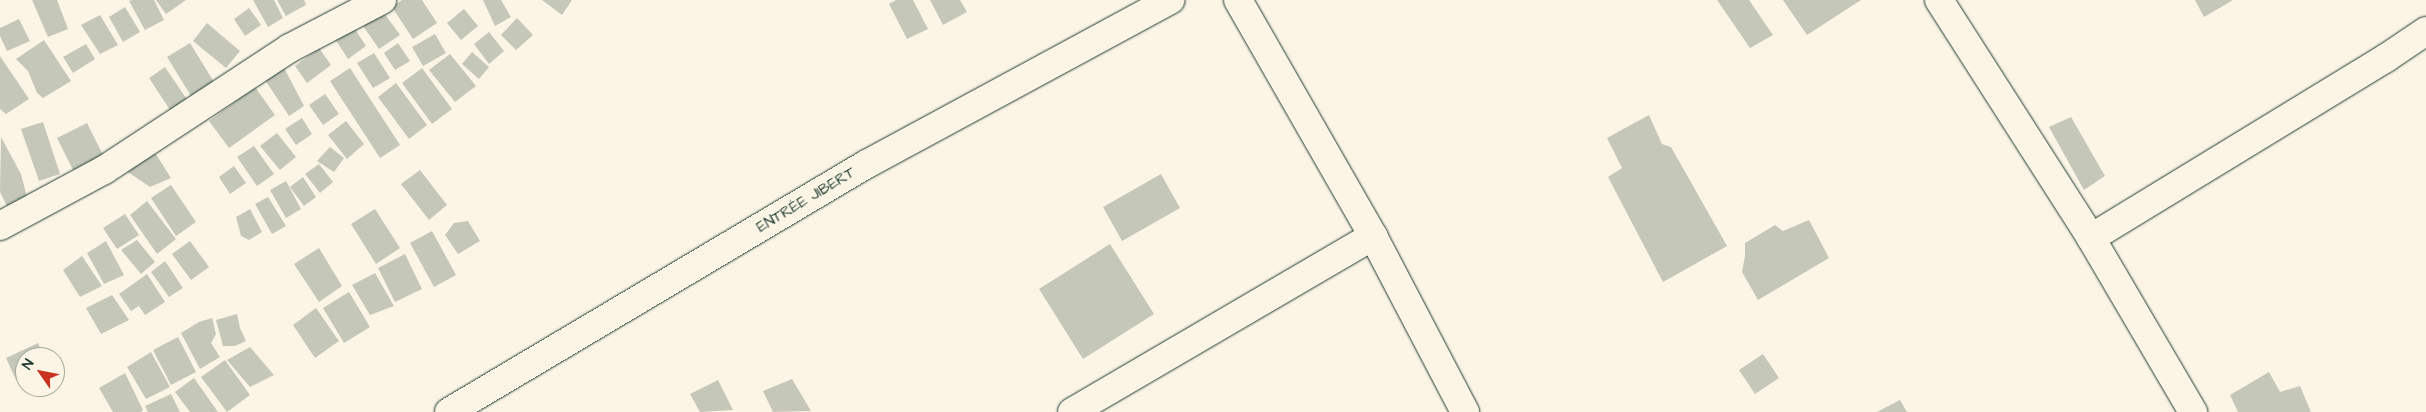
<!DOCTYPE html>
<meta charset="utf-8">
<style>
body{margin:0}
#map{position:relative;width:2426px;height:412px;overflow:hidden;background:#fcf5e5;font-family:"Architects Daughter",sans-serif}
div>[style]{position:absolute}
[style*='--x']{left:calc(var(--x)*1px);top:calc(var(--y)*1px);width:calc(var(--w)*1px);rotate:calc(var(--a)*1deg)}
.building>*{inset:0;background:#c5c7b9}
.roads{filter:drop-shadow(0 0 1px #1f3d34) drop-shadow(0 0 1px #1f3d34)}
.minor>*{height:28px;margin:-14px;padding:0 14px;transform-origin:14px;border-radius:14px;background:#fcf5e5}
span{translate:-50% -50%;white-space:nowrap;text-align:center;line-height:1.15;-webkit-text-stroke:4px #fcf5e5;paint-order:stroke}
.street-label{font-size:15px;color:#1f3d34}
.north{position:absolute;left:15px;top:347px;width:50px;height:50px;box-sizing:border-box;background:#fcf5e5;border:1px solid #a4ab9e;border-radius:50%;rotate:303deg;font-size:14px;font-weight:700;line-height:20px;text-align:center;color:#1f3d34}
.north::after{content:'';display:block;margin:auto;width:18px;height:22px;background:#c8321e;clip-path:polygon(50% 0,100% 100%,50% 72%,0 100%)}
</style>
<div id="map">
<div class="building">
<i style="clip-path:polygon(32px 0,57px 0,68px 29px,48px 37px)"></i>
<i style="clip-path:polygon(132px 0,154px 0,164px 20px,145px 30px,129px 1px)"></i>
<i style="clip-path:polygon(156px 0,186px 0,166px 14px)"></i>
<i style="clip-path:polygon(253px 0,274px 0,283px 18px,268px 27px)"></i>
<i style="clip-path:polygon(277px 0,304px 0,306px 5px,286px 16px)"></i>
<i style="clip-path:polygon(402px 0,422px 0,437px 23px,413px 39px,392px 7px)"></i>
<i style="clip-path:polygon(483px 0,501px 0,511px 17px,495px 26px)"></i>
<i style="clip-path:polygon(542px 0,572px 0,562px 15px)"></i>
<i style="clip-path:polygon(896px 0,913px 0,928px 29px,907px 39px,889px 4px)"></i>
<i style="clip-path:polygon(930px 0,960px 0,967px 12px,943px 25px)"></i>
<i style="clip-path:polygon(1717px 0,1749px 0,1773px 35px,1750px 48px)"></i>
<i style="clip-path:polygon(1783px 0,1861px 0,1807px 35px)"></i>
<i style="clip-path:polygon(2195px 0,2233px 0,2204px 17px)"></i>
<i style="clip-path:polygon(379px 6px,400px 35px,379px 49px,359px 20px)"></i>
<i style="clip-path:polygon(125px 7px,140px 32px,123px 42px,109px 17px)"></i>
<i style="clip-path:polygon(249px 8px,261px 25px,245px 36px,234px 19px)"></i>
<i style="clip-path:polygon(464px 9px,478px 26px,461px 40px,447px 23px)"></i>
<i style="clip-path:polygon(100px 15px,118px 45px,100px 54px,81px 25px)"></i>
<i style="clip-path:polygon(517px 18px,533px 35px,516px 50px,501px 35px)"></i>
<i style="clip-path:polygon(19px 19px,30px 41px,7px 51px,0 36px,0 28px)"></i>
<i style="clip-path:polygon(207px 23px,240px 51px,226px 68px,193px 41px)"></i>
<i style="clip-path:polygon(353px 26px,366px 46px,348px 59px,335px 39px)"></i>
<i style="clip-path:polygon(489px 32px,504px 51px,489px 64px,474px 44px)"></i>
<i style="clip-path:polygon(435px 34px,446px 53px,423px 66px,412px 47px)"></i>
<i style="clip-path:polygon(44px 40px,71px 81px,43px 98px,37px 93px,28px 71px,16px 59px)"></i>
<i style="clip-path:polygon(190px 43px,214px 82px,191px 96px,167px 57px)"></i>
<i style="clip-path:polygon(398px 43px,410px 61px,395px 70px,384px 53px)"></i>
<i style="clip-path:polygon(86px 44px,95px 59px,73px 73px,63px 57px)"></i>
<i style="clip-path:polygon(319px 48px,331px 65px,307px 83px,295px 66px)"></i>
<i style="clip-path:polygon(472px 52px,489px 67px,479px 79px,462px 64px)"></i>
<i style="clip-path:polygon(374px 53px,390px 78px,373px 88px,357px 63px)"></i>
<i style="clip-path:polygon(450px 54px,476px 86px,455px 102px,429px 70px)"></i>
<i style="clip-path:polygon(0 56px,29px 99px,6px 114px,0 109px)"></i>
<i style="clip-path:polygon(282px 64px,304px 106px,289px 116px,263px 77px)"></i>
<i style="clip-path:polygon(165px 67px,188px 101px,172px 113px,149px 78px)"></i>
<i style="clip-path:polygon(350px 68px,400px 145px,380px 158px,330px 81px)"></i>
<i style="clip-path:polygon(422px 68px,452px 109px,432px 124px,402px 83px)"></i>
<i style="clip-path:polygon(396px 83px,427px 125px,409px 139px,378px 97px)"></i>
<i style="clip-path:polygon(255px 87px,275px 115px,229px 148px,209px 121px)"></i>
<i style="clip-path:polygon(325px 94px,339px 114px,323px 125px,309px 105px)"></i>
<i style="clip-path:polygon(1649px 115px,1662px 144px,1671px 147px,1727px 246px,1663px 282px,1608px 177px,1622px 168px,1607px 138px)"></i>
<i style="clip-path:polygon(2071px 117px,2105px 176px,2084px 190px,2049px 127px)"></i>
<i style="clip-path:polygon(302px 118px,312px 134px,296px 145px,285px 129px)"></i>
<i style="clip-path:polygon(346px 121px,364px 144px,347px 159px,328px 135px)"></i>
<i style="clip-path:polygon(43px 122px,60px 174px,39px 181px,21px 129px)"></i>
<i style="clip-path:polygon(87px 123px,103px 155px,73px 170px,57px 138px)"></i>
<i style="clip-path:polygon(277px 133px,296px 157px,280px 170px,260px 146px)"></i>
<i style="clip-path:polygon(1px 137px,21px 174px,27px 197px,7px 206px,0 192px)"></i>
<i style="clip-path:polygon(254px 146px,274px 174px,257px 186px,237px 157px)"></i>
<i style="clip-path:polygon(330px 147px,344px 158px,334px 172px,317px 161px)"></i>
<i style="clip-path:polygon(154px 151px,171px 178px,150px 187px,125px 170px)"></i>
<i style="clip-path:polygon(319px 164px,333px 182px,320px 193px,305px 174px)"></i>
<i style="clip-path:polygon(234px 166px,246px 183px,230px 194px,219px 177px)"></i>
<i style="clip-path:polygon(420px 170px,447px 205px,429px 220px,401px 184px)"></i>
<i style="clip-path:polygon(1161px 174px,1180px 208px,1122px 241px,1103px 207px)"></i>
<i style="clip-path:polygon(303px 177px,316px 197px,304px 206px,290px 187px)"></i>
<i style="clip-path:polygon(286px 181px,301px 209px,286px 218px,270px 190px)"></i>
<i style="clip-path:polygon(171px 185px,196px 222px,176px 236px,151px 198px)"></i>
<i style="clip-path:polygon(268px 197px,286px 226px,272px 234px,255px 204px)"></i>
<i style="clip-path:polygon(147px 201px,176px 239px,157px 254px,130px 215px)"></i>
<i style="clip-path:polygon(250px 209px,262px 232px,249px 240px,241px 236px,236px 217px)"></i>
<i style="clip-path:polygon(375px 209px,400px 248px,376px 264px,351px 224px)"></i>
<i style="clip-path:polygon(125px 214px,139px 235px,117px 249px,103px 228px)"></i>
<i style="clip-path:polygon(1809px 220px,1829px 258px,1758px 300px,1742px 272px,1745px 256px,1745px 243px,1775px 225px,1783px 231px)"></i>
<i style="clip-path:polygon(468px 221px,480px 241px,458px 254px,445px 235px,454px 223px)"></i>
<i style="clip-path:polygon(432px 231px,456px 275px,434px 287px,410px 243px)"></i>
<i style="clip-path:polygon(137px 240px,155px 262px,141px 274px,121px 250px)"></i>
<i style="clip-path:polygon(106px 241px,124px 275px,104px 284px,87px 253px)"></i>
<i style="clip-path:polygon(190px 241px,209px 267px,191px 280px,172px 254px)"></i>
<i style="clip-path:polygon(1110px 244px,1154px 314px,1083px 359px,1039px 289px)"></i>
<i style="clip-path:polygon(319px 248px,342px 286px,319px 302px,294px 264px)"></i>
<i style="clip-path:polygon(405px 254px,422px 289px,395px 302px,378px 268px)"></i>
<i style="clip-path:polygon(82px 256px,102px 286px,80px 297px,63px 270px)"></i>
<i style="clip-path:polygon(165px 261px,183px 288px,169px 297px,151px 272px)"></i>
<i style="clip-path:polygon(375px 273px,394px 306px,370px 315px,352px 285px)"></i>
<i style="clip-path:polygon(147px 274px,165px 302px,145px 315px,139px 306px,131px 311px,119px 294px)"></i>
<i style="clip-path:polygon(349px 292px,370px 327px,344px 343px,323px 308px)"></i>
<i style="clip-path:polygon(112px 295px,129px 320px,101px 334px,86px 308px)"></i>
<i style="clip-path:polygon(316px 308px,339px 341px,315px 358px,293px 325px)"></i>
<i style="clip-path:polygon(237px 314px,240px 328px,246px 341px,235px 346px,223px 346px,216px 320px)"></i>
<i style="clip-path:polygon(212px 318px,216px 334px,211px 343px,220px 357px,200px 369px,181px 333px,199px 322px)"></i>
<i style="clip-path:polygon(178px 337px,196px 372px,171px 385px,153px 350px)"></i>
<i style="clip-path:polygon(38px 343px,44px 357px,25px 357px,25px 376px,16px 380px,6px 358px)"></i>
<i style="clip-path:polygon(250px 347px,274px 375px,250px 387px,227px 360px)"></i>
<i style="clip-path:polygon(151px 352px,170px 387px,146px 399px,127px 367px)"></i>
<i style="clip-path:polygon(1763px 354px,1779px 378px,1755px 394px,1739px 370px)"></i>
<i style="clip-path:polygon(225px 360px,250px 395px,227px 412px,201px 377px)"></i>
<i style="clip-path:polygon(2269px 372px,2280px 392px,2300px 386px,2311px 412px,2238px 412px,2230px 395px)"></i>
<i style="clip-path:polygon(125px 373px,143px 410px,141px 412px,113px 412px,99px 388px)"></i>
<i style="clip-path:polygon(194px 378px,218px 412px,190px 412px,175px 392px)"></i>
<i style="clip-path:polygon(792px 379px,811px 411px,773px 412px,763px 391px)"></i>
<i style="clip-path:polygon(718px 380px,733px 410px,700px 412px,690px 394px)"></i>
<i style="clip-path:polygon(171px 394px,180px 412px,148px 412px,145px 406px)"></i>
<i style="clip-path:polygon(1900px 400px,1907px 412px,1877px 412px)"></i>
</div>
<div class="roads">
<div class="minor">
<i style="--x:1238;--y:0;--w:272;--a:60.2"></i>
<i style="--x:1373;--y:236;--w:199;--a:62.4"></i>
<i style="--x:1939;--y:0;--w:282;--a:57.4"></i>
<i style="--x:2091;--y:238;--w:202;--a:59.6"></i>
<i style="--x:0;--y:226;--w:118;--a:-28.3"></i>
<i style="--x:104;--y:170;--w:222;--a:-33.3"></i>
<i style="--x:290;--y:48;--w:104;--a:-27.6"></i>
<i style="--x:2091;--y:238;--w:346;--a:-31.4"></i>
<i style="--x:2386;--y:58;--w:48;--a:-34"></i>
<i style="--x:449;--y:412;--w:486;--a:-30.7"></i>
<i style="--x:867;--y:164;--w:345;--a:-28.4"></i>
<i style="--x:1072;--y:412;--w:349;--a:-30.3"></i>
</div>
</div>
<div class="street-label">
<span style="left:806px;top:200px;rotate:-31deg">ENTRÉE JIBERT</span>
</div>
<div class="north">N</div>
</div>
